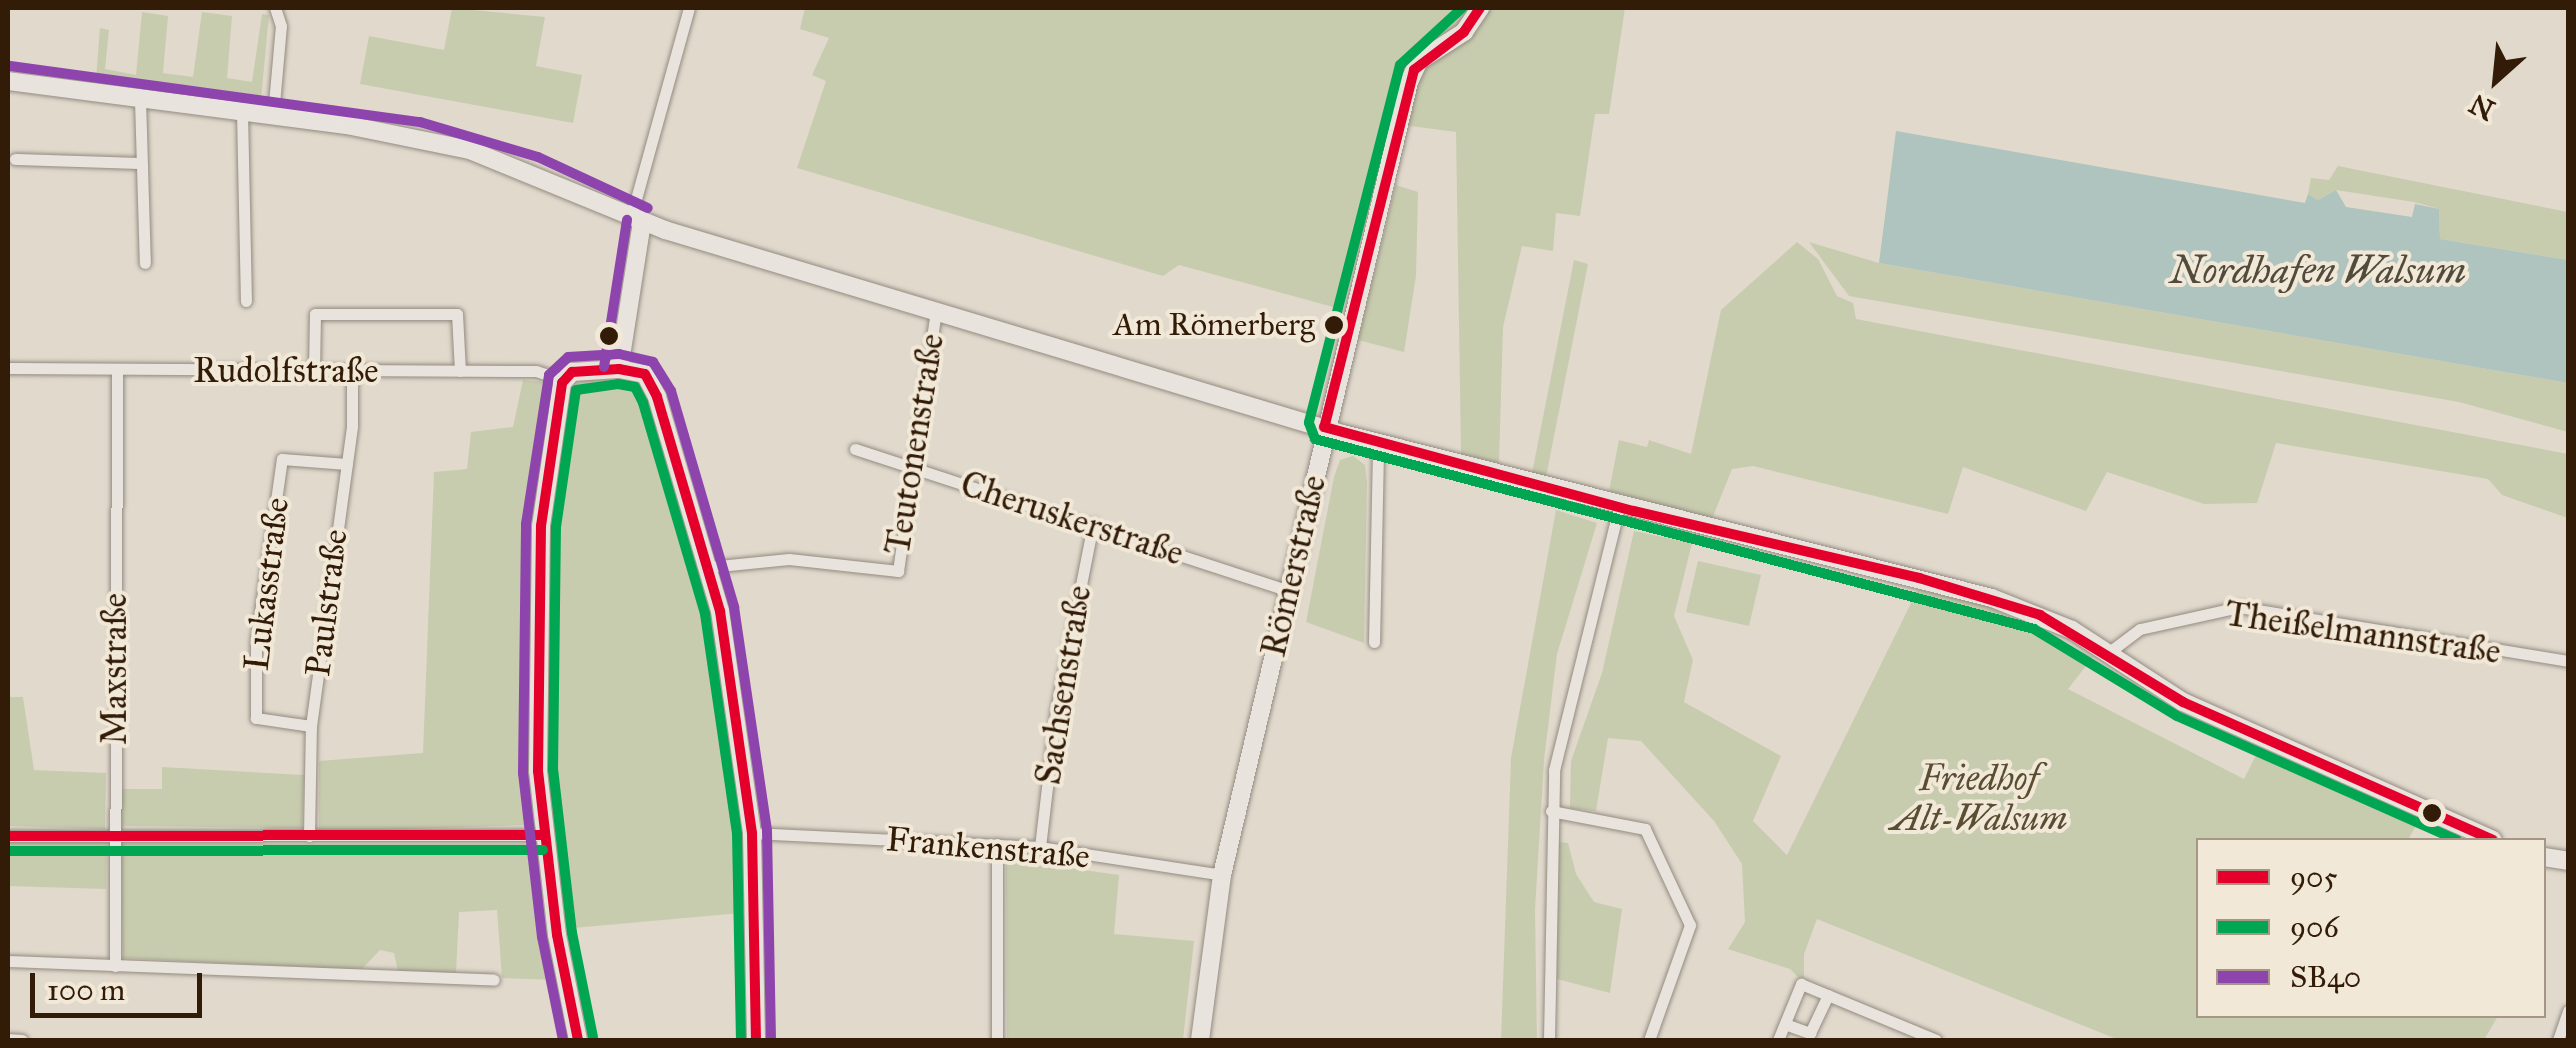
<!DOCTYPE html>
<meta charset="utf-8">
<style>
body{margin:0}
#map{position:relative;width:2576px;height:1048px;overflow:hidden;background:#e1d9cc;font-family:"IM FELL Great Primer",serif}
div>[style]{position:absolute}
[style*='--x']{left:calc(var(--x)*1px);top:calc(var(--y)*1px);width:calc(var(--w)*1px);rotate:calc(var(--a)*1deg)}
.green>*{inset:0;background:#c8ccae}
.water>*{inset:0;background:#afc3bf}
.roads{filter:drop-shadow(0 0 2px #938b81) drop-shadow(0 0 2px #938b81)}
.street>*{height:11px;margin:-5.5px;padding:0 5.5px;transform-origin:5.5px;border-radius:5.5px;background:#e8e4dd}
.secondary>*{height:18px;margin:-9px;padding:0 9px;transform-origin:9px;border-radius:9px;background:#e8e4dd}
.bus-1>*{height:10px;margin:-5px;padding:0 5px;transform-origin:5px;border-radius:5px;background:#e4002b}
.bus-2>*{height:10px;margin:-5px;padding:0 5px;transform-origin:5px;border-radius:5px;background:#00a651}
.bus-3>*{height:10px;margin:-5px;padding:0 5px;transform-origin:5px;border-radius:5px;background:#8e44ad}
.dots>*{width:28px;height:28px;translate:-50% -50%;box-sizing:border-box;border:5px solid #f1e8d8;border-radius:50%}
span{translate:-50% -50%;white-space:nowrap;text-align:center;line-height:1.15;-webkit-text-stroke:8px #f1e8d8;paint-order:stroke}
.bus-label{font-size:32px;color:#321c08}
.right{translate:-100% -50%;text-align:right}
.street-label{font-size:35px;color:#321c08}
.park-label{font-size:35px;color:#594e32;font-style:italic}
.water-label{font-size:38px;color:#514b3d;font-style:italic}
.frame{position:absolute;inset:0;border:10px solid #321c08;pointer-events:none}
.legend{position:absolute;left:2196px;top:838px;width:350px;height:180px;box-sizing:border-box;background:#f1e8d8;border:2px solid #a59685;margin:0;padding:12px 18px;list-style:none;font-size:30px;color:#321c08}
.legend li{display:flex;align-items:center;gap:20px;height:50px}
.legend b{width:50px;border:2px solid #a59685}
.north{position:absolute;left:2446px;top:30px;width:100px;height:100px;-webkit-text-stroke:8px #f1e8d8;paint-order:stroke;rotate:207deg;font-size:28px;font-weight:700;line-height:40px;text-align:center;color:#321c08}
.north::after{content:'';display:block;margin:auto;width:35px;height:45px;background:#321c08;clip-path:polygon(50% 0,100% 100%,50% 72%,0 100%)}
.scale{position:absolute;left:30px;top:973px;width:172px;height:45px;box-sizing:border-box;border:5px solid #321c08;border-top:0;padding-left:12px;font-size:30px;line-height:35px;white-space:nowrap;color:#321c08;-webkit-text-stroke:8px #f1e8d8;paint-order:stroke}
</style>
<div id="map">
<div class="green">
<i style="clip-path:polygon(452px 8px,545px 17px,536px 66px,582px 75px,573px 123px,360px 84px,369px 36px,444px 50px)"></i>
<i style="clip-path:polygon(805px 8px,1625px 8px,1609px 114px,1595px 114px,1580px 216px,1556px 213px,1553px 251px,1522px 246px,1503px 327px,1499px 463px,1461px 454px,1456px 132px,1381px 122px,1337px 308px,1179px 265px,1163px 276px,797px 168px,826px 81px,812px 75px,829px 38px,800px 29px)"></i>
<i style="clip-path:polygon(142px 12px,168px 16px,163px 73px,193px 77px,202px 12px,232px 16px,227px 78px,252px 82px,262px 14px,269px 15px,261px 100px,96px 79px,100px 28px,109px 30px,105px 69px,136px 75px)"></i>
<i style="clip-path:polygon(2338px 166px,2568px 212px,2568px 260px,2440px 239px,2439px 209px,2414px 202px,2336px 190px,2318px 200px,2308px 194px,2311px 178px,2329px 180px)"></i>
<i style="clip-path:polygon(1396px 185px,1418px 192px,1416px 276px,1404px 352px,1358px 340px)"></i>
<i style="clip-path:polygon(1797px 242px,1818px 259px,1837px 296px,1853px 303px,1856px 319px,2568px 454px,2568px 518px,2502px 495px,2488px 479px,2276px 443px,2257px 503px,2204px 504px,2107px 472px,2086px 511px,1963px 467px,1948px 514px,1753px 466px,1732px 469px,1712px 519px,1609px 491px,1619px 440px,1647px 447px,1649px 440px,1691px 454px,1721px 310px)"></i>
<i style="clip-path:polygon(1809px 242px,1879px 263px,2568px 383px,2568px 432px,2459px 402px,1849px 296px)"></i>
<i style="clip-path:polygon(1574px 260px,1588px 264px,1545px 482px,1531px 478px)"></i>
<i style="clip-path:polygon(613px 377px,647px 391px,707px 568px,737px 759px,750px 904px,741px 913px,573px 928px,565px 923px,550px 830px,544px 632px,550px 525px,569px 390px,581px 381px)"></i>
<i style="clip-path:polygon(523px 380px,545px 382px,551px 396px,527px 583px,530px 818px,526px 825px,319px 832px,319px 761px,423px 753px,434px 472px,467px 469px,471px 432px,513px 427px)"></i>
<i style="clip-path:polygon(1353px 456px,1365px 465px,1367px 483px,1364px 643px,1306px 622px,1334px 477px,1340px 460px)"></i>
<i style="clip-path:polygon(1556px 510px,1597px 523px,1557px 654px,1544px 760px,1535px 910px,1537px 1040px,1501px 1040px,1511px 758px)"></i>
<i style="clip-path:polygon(1634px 531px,1692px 543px,1674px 616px,1693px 660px,1684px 702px,1781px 756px,1753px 821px,1787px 855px,1918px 589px,1990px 607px,2093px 657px,2068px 689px,2244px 779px,2258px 751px,2417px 824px,2408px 840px,2198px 840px,2198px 1016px,2498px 1016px,2484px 1040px,2119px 1040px,1817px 919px,1804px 954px,1804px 983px,1790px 969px,1728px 949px,1745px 922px,1742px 864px,1714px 821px,1641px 741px,1608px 738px,1596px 811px,1570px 808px,1571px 761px,1602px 673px)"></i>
<i style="clip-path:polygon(1698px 561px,1761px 575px,1749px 626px,1686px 612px)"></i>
<i style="clip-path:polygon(8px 697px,23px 697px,34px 770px,106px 773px,105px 829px,8px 826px)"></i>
<i style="clip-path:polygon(162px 767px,304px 775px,302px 828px,122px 826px,119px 789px,162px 789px)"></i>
<i style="clip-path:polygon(8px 841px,107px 842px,106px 889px,8px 886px)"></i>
<i style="clip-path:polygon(1556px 842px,1568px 843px,1576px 874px,1594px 902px,1622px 909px,1610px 993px,1557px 979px)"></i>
<i style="clip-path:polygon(121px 844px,534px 844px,554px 980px,502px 978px,497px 910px,459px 912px,456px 973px,398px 971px,394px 953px,380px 950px,361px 970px,123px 958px)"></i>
<i style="clip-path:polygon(1006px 859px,1119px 875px,1114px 934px,1194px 941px,1183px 1040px,1007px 1040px)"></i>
</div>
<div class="water">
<i style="clip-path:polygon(1896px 131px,2305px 203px,2308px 194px,2318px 200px,2336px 190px,2346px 207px,2412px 217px,2415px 204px,2439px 209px,2440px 239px,2568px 260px,2568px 383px,1879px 263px)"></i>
</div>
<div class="roads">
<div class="street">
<i style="--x:140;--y:99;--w:164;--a:88.3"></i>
<i style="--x:242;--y:112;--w:189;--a:88.8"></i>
<i style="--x:273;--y:115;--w:89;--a:-84.9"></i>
<i style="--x:281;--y:26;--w:19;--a:-108"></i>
<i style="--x:15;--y:159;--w:126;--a:1.8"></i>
<i style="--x:631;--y:217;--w:217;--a:-74.5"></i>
<i style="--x:8;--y:368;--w:528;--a:0.33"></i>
<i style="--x:536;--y:371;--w:29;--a:18"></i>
<i style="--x:314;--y:371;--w:57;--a:-89"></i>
<i style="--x:315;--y:314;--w:142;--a:0"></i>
<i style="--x:457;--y:314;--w:57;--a:87"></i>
<i style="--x:855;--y:449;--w:457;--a:18.1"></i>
<i style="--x:709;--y:567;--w:80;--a:-5.7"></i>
<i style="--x:789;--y:559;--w:110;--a:6.3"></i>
<i style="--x:898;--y:571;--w:264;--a:-81.7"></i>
<i style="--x:1374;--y:642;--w:198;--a:-88.8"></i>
<i style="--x:2108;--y:653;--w:40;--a:-37"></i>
<i style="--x:2140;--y:629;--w:101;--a:-12.5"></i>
<i style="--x:2239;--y:607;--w:333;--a:9.3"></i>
<i style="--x:311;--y:726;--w:56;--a:-171.7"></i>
<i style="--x:256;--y:718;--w:77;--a:-90"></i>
<i style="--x:256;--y:641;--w:184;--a:-81.9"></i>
<i style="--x:282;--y:459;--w:65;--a:4.4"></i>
<i style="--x:1551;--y:811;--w:96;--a:10.8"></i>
<i style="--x:1645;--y:829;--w:106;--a:64.9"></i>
<i style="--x:1690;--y:925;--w:122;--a:109.6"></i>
<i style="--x:752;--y:833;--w:288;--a:2.8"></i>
<i style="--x:1040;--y:847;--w:184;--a:8.7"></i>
<i style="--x:8;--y:836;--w:535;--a:-0.11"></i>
<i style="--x:309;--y:836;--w:110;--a:-89"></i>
<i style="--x:311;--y:726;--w:303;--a:-82.2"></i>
<i style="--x:352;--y:426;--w:54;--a:-90"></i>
<i style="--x:1040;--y:847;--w:137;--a:-83.3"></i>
<i style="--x:1056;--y:711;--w:191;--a:-78.8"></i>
<i style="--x:8;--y:961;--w:486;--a:2.2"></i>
<i style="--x:115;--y:966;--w:594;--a:-89.81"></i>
<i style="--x:1785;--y:1024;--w:27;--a:20"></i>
<i style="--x:1810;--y:1033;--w:42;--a:-64.7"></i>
<i style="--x:8;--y:1039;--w:14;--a:4"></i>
<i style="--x:997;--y:1040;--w:196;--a:-90"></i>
<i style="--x:1549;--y:1040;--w:270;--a:-88.9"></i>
<i style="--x:1554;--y:770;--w:271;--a:-76.1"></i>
<i style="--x:1778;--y:1040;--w:61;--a:-67.7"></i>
<i style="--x:1801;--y:984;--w:146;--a:22.5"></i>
<i style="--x:2558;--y:1040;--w:31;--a:-71"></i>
</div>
<div class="secondary">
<i style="--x:8;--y:81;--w:342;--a:7.4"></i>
<i style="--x:347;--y:125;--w:126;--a:11.5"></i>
<i style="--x:470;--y:150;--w:211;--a:22.3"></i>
<i style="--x:665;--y:230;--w:708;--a:16.75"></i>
<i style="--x:1343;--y:434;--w:669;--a:14.18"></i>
<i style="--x:1992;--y:598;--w:86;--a:21.8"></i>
<i style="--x:2072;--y:630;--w:132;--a:33"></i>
<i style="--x:2183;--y:702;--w:339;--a:24"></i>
<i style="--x:619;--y:369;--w:149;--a:-81.1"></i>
<i style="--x:2544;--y:857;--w:24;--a:9"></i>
<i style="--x:578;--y:1040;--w:107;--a:-101.3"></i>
<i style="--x:557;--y:935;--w:165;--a:-96.6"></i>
<i style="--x:538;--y:771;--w:245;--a:-89.3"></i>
<i style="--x:541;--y:526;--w:145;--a:-81.6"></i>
<i style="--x:562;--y:383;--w:15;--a:-48"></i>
<i style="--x:572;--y:372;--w:47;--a:-3.7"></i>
<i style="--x:619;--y:369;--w:26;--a:11"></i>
<i style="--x:645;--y:374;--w:26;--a:62"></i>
<i style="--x:657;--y:397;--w:223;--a:73.6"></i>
<i style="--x:720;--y:611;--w:224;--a:81.8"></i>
<i style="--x:752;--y:833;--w:207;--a:88.9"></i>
<i style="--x:1200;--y:1040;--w:166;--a:-82.4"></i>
<i style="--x:1222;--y:875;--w:815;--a:-76.73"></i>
<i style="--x:1409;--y:82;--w:23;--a:-65"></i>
<i style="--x:1419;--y:61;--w:54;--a:-32.8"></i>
<i style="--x:1464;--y:32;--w:29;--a:-56"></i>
</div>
</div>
<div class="bus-1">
<i style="--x:1480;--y:8;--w:29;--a:124"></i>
<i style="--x:1464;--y:32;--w:63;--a:142.8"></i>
<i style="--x:1414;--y:70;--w:368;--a:104.1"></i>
<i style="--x:1324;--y:427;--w:321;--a:15.2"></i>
<i style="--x:1634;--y:511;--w:293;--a:13.2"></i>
<i style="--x:1919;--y:578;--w:127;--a:17"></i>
<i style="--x:2040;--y:615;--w:167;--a:31.3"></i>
<i style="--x:2183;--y:702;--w:339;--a:24"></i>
<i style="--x:8;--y:836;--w:535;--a:-0.11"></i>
<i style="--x:578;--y:1040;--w:107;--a:-101.3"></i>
<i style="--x:557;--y:935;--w:165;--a:-96.6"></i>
<i style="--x:538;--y:771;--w:245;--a:-89.3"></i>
<i style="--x:541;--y:526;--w:145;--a:-81.6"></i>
<i style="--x:562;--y:383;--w:15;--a:-48"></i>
<i style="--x:572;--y:372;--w:47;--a:-3.7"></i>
<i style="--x:619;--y:369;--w:26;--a:11"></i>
<i style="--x:645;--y:374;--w:26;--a:62"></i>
<i style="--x:657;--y:397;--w:223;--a:73.6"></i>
<i style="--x:720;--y:611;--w:224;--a:81.8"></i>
<i style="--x:752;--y:833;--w:207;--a:88.9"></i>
</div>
<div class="bus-2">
<i style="--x:1462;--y:8;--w:84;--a:137.4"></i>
<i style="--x:1400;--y:65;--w:369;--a:104.3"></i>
<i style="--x:1309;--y:423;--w:17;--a:69"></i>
<i style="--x:1315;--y:439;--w:744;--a:14.8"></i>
<i style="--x:2034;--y:629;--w:167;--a:31.3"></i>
<i style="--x:2177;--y:716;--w:306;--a:23.9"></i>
<i style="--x:8;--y:851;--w:535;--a:-0.11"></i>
<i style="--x:593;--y:1037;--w:106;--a:-101.4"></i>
<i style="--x:572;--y:933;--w:164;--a:-96.6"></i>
<i style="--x:553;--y:770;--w:243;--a:-89.3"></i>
<i style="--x:556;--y:527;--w:138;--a:-81.7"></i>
<i style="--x:576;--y:390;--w:42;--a:-8.1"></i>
<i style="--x:618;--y:384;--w:17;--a:10"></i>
<i style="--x:635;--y:387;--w:18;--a:63"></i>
<i style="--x:643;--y:403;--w:220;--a:73.6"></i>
<i style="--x:705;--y:614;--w:222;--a:81.7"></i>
<i style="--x:737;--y:834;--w:206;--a:88.9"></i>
</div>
<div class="bus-3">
<i style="--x:10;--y:66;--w:414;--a:7.8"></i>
<i style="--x:420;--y:122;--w:123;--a:16.5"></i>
<i style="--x:538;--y:157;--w:121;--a:24.9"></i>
<i style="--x:604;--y:367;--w:149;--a:-81.1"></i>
<i style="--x:563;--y:1040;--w:105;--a:-101.5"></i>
<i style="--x:542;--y:937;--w:165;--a:-96.6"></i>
<i style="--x:523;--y:773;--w:249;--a:-89.3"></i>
<i style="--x:526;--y:524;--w:151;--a:-81.2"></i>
<i style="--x:549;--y:375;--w:26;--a:-43"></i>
<i style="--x:568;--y:357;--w:51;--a:-3.4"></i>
<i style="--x:619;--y:354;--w:35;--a:13"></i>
<i style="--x:653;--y:362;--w:34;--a:58"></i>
<i style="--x:671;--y:391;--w:225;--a:73.7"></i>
<i style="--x:734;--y:607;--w:226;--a:81.6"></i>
<i style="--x:767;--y:831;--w:209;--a:88.9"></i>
</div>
<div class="dots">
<i style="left:1334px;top:325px;background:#321c08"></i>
<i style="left:609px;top:336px;background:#321c08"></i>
<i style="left:2432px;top:813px;background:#321c08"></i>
</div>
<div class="bus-label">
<span class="right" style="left:1315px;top:325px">Am Römerberg</span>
</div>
<div class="street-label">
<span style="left:286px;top:371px">Rudolfstraße</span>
<span style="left:915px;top:444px;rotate:-81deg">Teutonenstraße</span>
<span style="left:1072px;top:519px;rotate:18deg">Cheruskerstraße</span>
<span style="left:1294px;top:566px;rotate:-77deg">Römerstraße</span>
<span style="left:267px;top:584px;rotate:-83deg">Lukasstraße</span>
<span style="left:327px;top:603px;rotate:-83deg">Paulstraße</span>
<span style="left:2363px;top:633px;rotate:8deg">Theißelmannstraße</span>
<span style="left:115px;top:669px;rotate:-90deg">Maxstraße</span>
<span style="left:1064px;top:685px;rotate:-81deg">Sachsenstraße</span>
<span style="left:988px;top:848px;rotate:5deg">Frankenstraße</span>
</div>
<div class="park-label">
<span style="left:1979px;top:799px">Friedhof<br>Alt-Walsum</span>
</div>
<div class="water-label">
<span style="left:2318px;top:271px">Nordhafen Walsum</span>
</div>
<div class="frame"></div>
<ul class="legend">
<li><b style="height:12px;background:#e4002b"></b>905</li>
<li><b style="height:12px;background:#00a651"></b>906</li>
<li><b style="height:12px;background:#8e44ad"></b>SB40</li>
</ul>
<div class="north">N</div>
<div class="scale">100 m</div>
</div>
